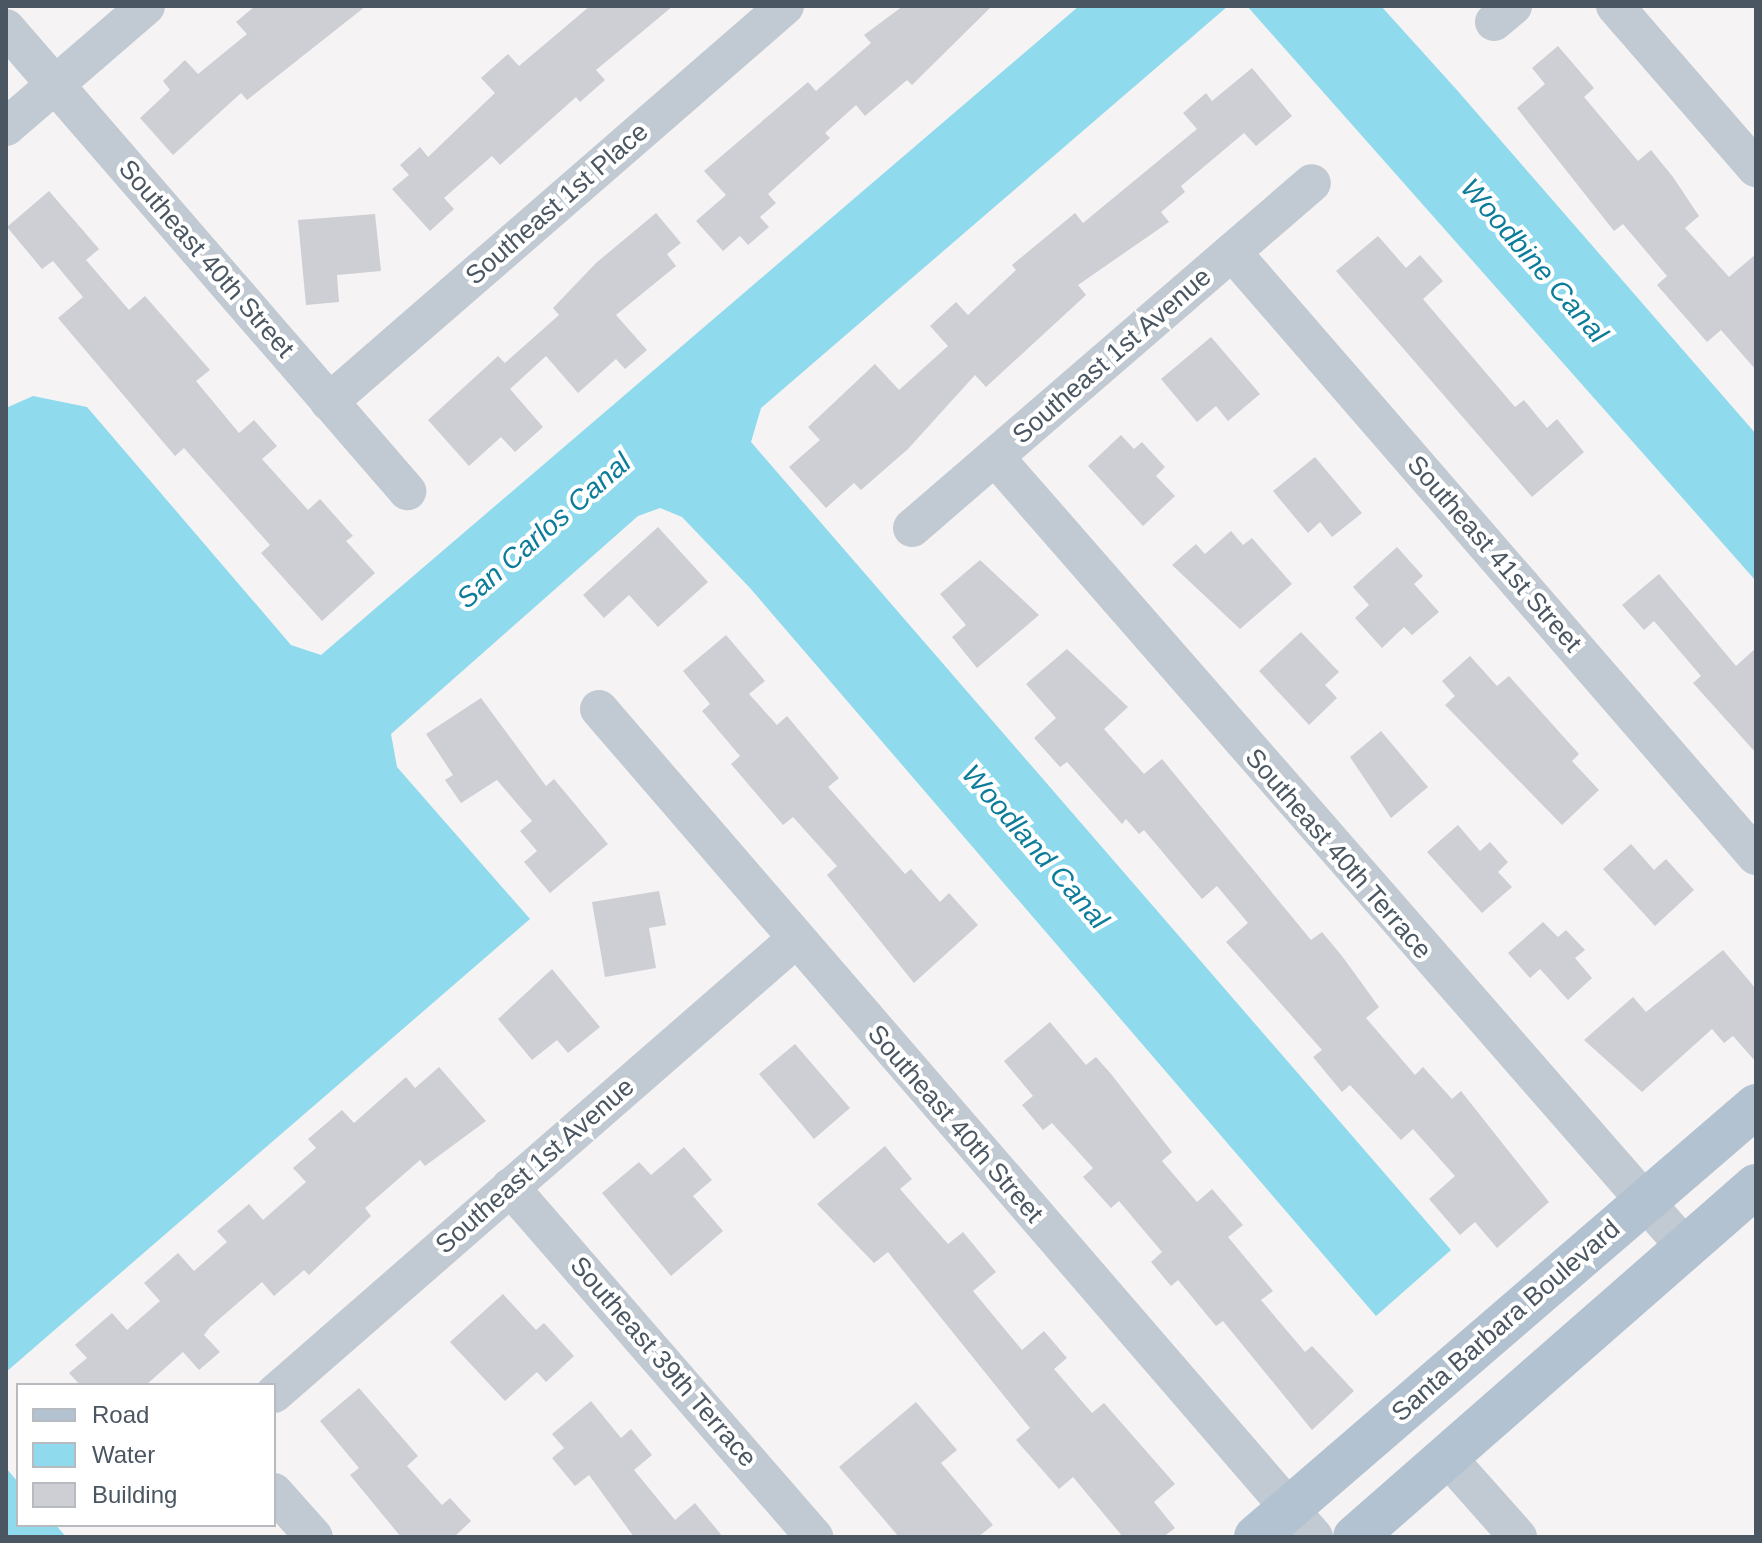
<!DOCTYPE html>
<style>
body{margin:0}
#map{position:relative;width:1762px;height:1543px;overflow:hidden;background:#f5f3f3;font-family:Arial,sans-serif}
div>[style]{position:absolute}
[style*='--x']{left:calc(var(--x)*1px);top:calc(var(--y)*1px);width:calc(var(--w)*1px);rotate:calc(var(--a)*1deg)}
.water>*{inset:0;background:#90daee}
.building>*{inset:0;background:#cdcfd5}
.minor>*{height:38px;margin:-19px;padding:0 19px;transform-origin:19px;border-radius:19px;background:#c1cad2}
.major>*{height:44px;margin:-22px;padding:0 22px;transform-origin:22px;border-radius:22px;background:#b3c2d1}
span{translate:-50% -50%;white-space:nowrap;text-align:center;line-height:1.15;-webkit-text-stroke:8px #fff;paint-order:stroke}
.street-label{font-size:26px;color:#4a5661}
.water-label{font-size:28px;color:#0c7c9b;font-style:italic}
.frame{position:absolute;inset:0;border:8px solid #4a5661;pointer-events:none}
.legend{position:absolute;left:16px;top:1383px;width:260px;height:144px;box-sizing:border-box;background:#fff;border:2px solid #b7bbc0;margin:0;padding:10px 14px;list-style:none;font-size:24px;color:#4a5661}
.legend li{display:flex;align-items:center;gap:16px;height:40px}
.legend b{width:40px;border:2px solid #b7bbc0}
</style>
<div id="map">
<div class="water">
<i style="clip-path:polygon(1079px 6px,1228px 6px,761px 408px,751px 442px,1451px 1250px,1376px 1316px,750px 588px,682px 517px,660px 508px,638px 516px,391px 734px,397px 767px,530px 919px,6px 1372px,6px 408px,33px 396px,87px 407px,291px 645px,321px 655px)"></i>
<i style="clip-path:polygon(1247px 6px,1381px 6px,1456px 89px,1756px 434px,1756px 581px)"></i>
<i style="clip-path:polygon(6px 1468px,18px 1482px,18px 1525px,56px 1525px,66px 1537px,6px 1537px)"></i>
</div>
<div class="building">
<i style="clip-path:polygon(255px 6px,366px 6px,247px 100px,241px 93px,173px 155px,140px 118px,170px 90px,163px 81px,185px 60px,198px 74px,247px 34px,236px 22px)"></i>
<i style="clip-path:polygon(590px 6px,673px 6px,596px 70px,605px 80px,580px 102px,576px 97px,500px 165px,492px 156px,444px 198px,454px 209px,430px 231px,392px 189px,409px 175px,400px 165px,420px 147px,428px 157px,495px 93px,481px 78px,508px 54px,519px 66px)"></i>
<i style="clip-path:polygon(903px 6px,992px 6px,912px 85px,907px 80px,865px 116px,856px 105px,825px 133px,830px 138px,768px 194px,776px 203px,760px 217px,769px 227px,748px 245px,740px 236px,723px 251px,696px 221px,726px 195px,704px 171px,808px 82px,816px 91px,871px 43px,864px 35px)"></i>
<i style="clip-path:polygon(1558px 46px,1594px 88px,1584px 97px,1638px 161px,1651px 150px,1673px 177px,1699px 216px,1685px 228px,1729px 277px,1756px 254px,1756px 370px,1721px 330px,1707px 342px,1657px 285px,1667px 276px,1623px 224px,1614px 231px,1517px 108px,1545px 84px,1532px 68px)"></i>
<i style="clip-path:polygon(1252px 68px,1292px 116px,1256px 146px,1244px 133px,1181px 186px,1185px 192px,1161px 212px,1169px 222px,1078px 285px,1086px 295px,986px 387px,975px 375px,908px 449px,861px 490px,854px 483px,826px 508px,789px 467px,820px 440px,808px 427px,875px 364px,899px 390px,948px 346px,930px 326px,956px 302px,968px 315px,1016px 270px,1012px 265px,1075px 213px,1083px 223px,1197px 129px,1183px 113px,1206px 93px,1212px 101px)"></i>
<i style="clip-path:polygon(49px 191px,99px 249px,86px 260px,129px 310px,145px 296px,210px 370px,196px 381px,239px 433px,254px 420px,277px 446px,262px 459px,308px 510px,320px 499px,353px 536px,346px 541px,375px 573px,322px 621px,261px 553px,270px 545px,184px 448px,175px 456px,58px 318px,83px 297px,53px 261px,42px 269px,7px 227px)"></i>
<i style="clip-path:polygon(656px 213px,681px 243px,667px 254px,676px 266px,616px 315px,647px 350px,625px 369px,616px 359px,578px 393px,546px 356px,510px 389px,543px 427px,515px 452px,501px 437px,469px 466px,428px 420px,498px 356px,505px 363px,559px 315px,553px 308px,596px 263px)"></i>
<i style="clip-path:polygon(375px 214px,381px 271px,337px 275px,339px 302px,306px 305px,298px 220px)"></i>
<i style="clip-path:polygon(1378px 236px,1406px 268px,1420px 255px,1443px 281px,1423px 299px,1515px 407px,1524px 400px,1547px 428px,1557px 419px,1584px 452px,1532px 497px,1336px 271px)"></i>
<i style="clip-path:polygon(1211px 337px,1260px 394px,1228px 421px,1216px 406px,1197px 422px,1161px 379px)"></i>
<i style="clip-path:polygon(1121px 435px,1134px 449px,1142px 442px,1165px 467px,1156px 476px,1175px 496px,1143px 526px,1088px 466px)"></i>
<i style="clip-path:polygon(1315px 457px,1362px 513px,1332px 537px,1320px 522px,1308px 533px,1273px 491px)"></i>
<i style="clip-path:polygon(658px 527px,708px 582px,658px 627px,629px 595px,604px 618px,583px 595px)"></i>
<i style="clip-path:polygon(1231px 531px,1243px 545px,1252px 538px,1292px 584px,1240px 629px,1172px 565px,1196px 544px,1205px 554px)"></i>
<i style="clip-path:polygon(1397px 547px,1423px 576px,1414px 584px,1439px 612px,1412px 635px,1404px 627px,1382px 648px,1355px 618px,1369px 605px,1353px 587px)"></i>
<i style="clip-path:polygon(980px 560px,1039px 615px,977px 668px,952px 637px,966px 625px,940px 594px)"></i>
<i style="clip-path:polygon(1659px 574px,1736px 666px,1756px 648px,1756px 753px,1693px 683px,1701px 676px,1654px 621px,1644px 630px,1622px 605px)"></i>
<i style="clip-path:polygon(1301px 632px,1339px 672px,1325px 685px,1337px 698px,1309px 725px,1259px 671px)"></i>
<i style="clip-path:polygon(726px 635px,765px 681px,749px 694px,777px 725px,787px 716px,839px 778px,828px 787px,905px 874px,911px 869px,940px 902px,949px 893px,978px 925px,914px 983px,827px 875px,837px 866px,793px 817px,783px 825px,731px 764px,740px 756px,702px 711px,710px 704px,683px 671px)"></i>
<i style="clip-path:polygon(1067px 649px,1128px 707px,1104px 729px,1144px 774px,1162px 759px,1311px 940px,1322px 932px,1342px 956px,1379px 1007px,1366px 1018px,1415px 1075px,1423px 1067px,1452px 1099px,1461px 1091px,1549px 1202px,1497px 1248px,1475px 1222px,1460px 1235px,1429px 1199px,1455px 1176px,1413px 1129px,1401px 1140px,1350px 1085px,1342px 1092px,1313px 1057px,1322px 1050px,1226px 942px,1248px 923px,1217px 886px,1202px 899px,1144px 830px,1139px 834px,1126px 819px,1122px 824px,1067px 762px,1060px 767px,1034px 738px,1056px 718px,1026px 684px)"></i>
<i style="clip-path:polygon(1470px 656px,1497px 686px,1509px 676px,1579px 754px,1572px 761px,1599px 790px,1562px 825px,1445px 705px,1455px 696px,1442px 681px)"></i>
<i style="clip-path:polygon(481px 698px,546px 786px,554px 779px,608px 844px,550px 893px,524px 862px,537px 851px,520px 831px,532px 821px,497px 780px,461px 803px,445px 780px,453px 775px,426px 734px)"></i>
<i style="clip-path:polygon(1381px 731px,1428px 787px,1391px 818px,1350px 757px)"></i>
<i style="clip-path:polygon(1458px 825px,1480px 851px,1490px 842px,1508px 862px,1498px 872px,1512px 887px,1482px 913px,1427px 852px)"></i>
<i style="clip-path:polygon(1631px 844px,1654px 870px,1666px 859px,1694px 890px,1655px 926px,1603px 869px)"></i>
<i style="clip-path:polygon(659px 891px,666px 925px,649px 928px,656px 968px,605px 977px,592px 902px)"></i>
<i style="clip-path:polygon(1543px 922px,1558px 937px,1566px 930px,1585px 950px,1575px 958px,1592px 978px,1568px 1000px,1540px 969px,1530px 978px,1508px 953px)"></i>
<i style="clip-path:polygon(1723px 950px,1756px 989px,1756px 1062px,1733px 1036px,1724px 1043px,1712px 1029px,1642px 1092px,1584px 1040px,1633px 997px,1646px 1012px)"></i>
<i style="clip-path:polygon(552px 969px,600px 1027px,568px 1053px,557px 1040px,532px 1060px,498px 1019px)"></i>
<i style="clip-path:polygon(1050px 1022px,1086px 1065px,1096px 1057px,1111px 1074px,1172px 1152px,1162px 1161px,1197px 1202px,1212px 1189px,1243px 1225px,1228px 1237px,1273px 1291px,1261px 1300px,1305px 1352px,1312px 1346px,1354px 1391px,1312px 1430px,1223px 1321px,1216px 1326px,1178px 1280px,1171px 1286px,1151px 1262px,1162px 1252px,1119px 1201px,1111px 1208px,1083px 1177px,1093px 1168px,1052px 1123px,1043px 1130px,1022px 1105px,1033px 1096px,1004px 1061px)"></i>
<i style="clip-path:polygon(795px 1044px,850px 1108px,814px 1139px,759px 1074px)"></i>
<i style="clip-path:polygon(439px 1067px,486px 1121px,425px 1166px,420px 1160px,365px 1208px,371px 1216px,309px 1275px,304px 1270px,274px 1296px,262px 1282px,210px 1327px,204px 1335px,220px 1352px,199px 1370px,183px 1352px,146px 1385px,80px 1385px,69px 1373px,87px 1358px,75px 1345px,112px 1313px,127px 1330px,160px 1301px,144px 1283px,178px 1253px,194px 1271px,227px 1242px,217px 1231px,249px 1204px,263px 1220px,306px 1182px,293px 1168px,316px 1148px,308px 1139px,342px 1110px,354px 1123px,406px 1077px,415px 1088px)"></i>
<i style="clip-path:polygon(885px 1146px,912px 1179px,900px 1189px,948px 1244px,963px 1232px,996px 1272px,973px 1291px,1022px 1350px,1044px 1331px,1067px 1358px,1054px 1369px,1092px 1413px,1104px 1403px,1175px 1484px,1154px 1502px,1175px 1528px,1163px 1537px,1123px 1537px,1073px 1477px,1059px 1489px,1016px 1440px,1030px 1428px,888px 1252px,874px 1263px,817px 1204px)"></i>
<i style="clip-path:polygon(684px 1147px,712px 1180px,693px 1196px,723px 1231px,671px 1276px,602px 1193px,639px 1162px,651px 1175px)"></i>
<i style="clip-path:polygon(503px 1294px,536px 1330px,544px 1323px,574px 1356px,546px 1382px,537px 1372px,505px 1401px,450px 1342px)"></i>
<i style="clip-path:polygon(359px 1388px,418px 1456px,407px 1466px,442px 1505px,450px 1498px,471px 1521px,454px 1537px,401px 1537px,350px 1475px,359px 1468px,320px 1421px)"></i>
<i style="clip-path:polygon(591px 1401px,621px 1438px,631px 1429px,652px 1455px,634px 1470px,675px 1520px,695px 1503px,723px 1537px,634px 1537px,589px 1475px,575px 1486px,552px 1458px,564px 1448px,552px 1434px)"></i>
<i style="clip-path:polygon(916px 1402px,957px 1450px,941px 1463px,993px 1525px,978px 1537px,899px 1537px,839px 1467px)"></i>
</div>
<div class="minor">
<i style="--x:1615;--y:6;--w:215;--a:49"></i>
<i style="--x:1494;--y:22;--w:25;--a:-40"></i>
<i style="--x:6;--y:28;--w:613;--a:49.1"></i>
<i style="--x:6;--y:127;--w:185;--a:-40.8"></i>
<i style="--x:1232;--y:252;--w:800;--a:49.06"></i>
<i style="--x:329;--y:402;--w:604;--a:-40.97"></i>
<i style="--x:995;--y:457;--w:1050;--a:48.86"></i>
<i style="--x:912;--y:528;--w:528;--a:-40.78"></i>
<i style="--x:599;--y:709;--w:1094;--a:49.19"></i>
<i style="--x:510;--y:1187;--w:464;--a:49"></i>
<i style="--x:274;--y:1394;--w:692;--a:-41.08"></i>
<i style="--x:1447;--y:1457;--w:107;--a:48.4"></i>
<i style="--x:274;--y:1492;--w:60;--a:48.4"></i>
</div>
<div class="major">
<i style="--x:1256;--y:1537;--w:660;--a:-40.76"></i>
<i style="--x:1355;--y:1537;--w:533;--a:-41.2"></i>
</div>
<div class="street-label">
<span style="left:557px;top:204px;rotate:-41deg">Southeast 1st Place</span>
<span style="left:206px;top:259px;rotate:49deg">Southeast 40th Street</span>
<span style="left:1112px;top:356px;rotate:-41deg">Southeast 1st Avenue</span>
<span style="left:1494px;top:554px;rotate:49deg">Southeast 41st Street</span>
<span style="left:1338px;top:854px;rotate:49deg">Southeast 40th Terrace</span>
<span style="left:955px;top:1124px;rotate:49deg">Southeast 40th Street</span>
<span style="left:535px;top:1166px;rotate:-41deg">Southeast 1st Avenue</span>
<span style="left:1506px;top:1321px;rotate:-41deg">Santa Barbara Boulevard</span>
<span style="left:663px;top:1362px;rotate:49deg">Southeast 39th Terrace</span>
</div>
<div class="water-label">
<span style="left:1534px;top:261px;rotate:49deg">Woodbine Canal</span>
<span style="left:544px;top:531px;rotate:-41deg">San Carlos Canal</span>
<span style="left:1035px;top:847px;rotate:49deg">Woodland Canal</span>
</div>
<div class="frame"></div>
<ul class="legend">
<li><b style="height:10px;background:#b3c2d1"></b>Road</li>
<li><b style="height:22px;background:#90daee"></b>Water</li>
<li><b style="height:22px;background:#cdcfd5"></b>Building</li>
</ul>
</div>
